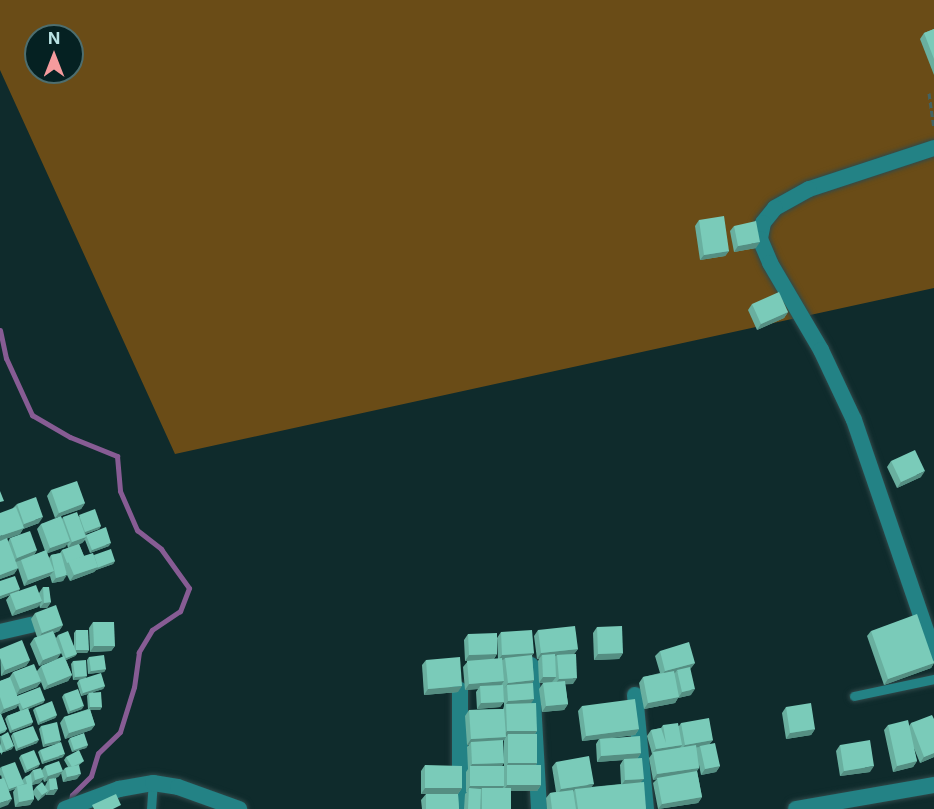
<!DOCTYPE html>
<style>
body{margin:0}
#map{position:relative;width:934px;height:809px;overflow:hidden;background:#0f2b2c;font-family:Inter,sans-serif}
div>[style]{position:absolute}
[style*='--x']{left:calc(var(--x)*1px);top:calc(var(--y)*1px);width:calc(var(--w)*1px);rotate:calc(var(--a)*1deg)}
.forest>*{inset:0;background:#6a4c17}
.stream>*{height:5px;margin:-2.5px;padding:0 2.5px;transform-origin:2.5px;border-radius:2.5px;background:#875c94}
.path>*{height:3px;margin-top:-1.5px;transform-origin:0;background:repeating-linear-gradient(90deg,#426263 0 6px,transparent 0 9px)}
.roads{filter:drop-shadow(0 0 2px #30494a) drop-shadow(0 0 2px #30494a)}
.service>*{height:9px;margin:-4.5px;padding:0 4.5px;transform-origin:4.5px;border-radius:4.5px;background:#238285}
.minor>*{height:16px;margin:-8px;padding:0 8px;transform-origin:8px;border-radius:8px;background:#238285}
.tertiary>*{height:16px;margin:-8px;padding:0 8px;transform-origin:8px;border-radius:8px;background:#238285}
.wall>*{inset:0;background:#69af9f}
.shaded-wall>*{inset:0;background:#558e82}
.building>*{inset:0;background:#7acbb9}
span{translate:-50% -50%;white-space:nowrap;text-align:center;line-height:1.15;-webkit-text-stroke:6px #052122;paint-order:stroke}
.north{position:absolute;left:24px;top:24px;width:60px;height:60px;box-sizing:border-box;background:#052122;border:2px solid #4d6e6f;border-radius:50%;rotate:0deg;font-size:16px;font-weight:700;line-height:24px;text-align:center;color:#b9e2e3}
.north::after{content:'';display:block;margin:auto;width:21px;height:27px;background:#f59b9d;clip-path:polygon(50% 0,100% 100%,50% 72%,0 100%)}
</style>
<div id="map">
<div class="forest">
<i style="clip-path:polygon(evenodd,0 0,934px 0,934px 288px,175px 454px,0 70px,0 0,36px 36px,72px 36px,72px 72px,36px 72px,36px 36px)"></i>
</div>
<div class="stream">
<i style="--x:0;--y:330;--w:29;--a:78"></i>
<i style="--x:6;--y:358;--w:63;--a:65.5"></i>
<i style="--x:32;--y:415;--w:44;--a:30.1"></i>
<i style="--x:70;--y:437;--w:51;--a:22"></i>
<i style="--x:117;--y:456;--w:35;--a:85"></i>
<i style="--x:120;--y:491;--w:43;--a:66.4"></i>
<i style="--x:137;--y:530;--w:31;--a:38"></i>
<i style="--x:161;--y:549;--w:48;--a:54.3"></i>
<i style="--x:189;--y:588;--w:25;--a:111"></i>
<i style="--x:180;--y:611;--w:34;--a:146"></i>
<i style="--x:152;--y:630;--w:26;--a:121"></i>
<i style="--x:139;--y:652;--w:35;--a:98"></i>
<i style="--x:134;--y:687;--w:47;--a:107.3"></i>
<i style="--x:120;--y:732;--w:30;--a:136"></i>
<i style="--x:98;--y:753;--w:24;--a:107"></i>
<i style="--x:91;--y:776;--w:27;--a:135"></i>
<i style="--x:72;--y:795;--w:9;--a:103"></i>
</div>
<div class="path">
<i style="--x:929;--y:93;--w:34;--a:82"></i>
</div>
<div class="roads">
<div class="service">
<i style="--x:854;--y:696;--w:82;--a:-12"></i>
<i style="--x:151;--y:809;--w:26;--a:-86"></i>
</div>
<div class="minor">
<i style="--x:0;--y:632;--w:32;--a:-13"></i>
<i style="--x:531;--y:665;--w:144;--a:86.8"></i>
<i style="--x:460;--y:690;--w:119;--a:90"></i>
<i style="--x:635;--y:695;--w:115;--a:84.5"></i>
</div>
<div class="tertiary">
<i style="--x:934;--y:148;--w:132;--a:161.8"></i>
<i style="--x:809;--y:189;--w:39;--a:151"></i>
<i style="--x:775;--y:208;--w:19;--a:129"></i>
<i style="--x:763;--y:223;--w:16;--a:101"></i>
<i style="--x:760;--y:239;--w:26;--a:67"></i>
<i style="--x:770;--y:263;--w:101;--a:59.6"></i>
<i style="--x:821;--y:350;--w:77;--a:64.8"></i>
<i style="--x:854;--y:420;--w:247;--a:71.1"></i>
<i style="--x:65;--y:809;--w:58;--a:-20.3"></i>
<i style="--x:119;--y:789;--w:35;--a:-10"></i>
<i style="--x:153;--y:783;--w:25;--a:9"></i>
<i style="--x:178;--y:787;--w:65;--a:19.8"></i>
<i style="--x:796;--y:809;--w:140;--a:-9.9"></i>
</div>
</div>
<div class="wall">
<i style="clip-path:polygon(934px 29px,934px 75px,920px 39px,924px 33px)"></i>
<i style="clip-path:polygon(699px 220px,729px 251px,725px 256px,700px 260px,695px 226px)"></i>
<i style="clip-path:polygon(734px 226px,756px 248px,734px 252px,730px 231px)"></i>
<i style="clip-path:polygon(752px 304px,788px 312px,784px 318px,757px 330px,748px 310px)"></i>
<i style="clip-path:polygon(891px 461px,921px 477px,897px 488px,887px 467px)"></i>
<i style="clip-path:polygon(51px 490px,85px 503px,81px 509px,55px 518px,47px 496px)"></i>
<i style="clip-path:polygon(17px 504px,39px 523px,23px 529px,20px 534px,0 541px,13px 508px)"></i>
<i style="clip-path:polygon(evenodd,78px 516px,101px 526px,99px 529px,85px 534px,109px 546px,90px 553px,85px 540px,82px 543px,79px 544px,84px 556px,94px 555px,115px 561px,113px 564px,96px 570px,94px 572px,70px 581px,66px 573px,63px 581px,52px 583px,50px 576px,24px 586px,18px 568px,14px 574px,0 579px,0 541px,8px 542px,10px 538px,37px 550px,34px 555px,45px 551px,37px 529px,41px 524px,62px 519px,63px 517px,78px 516px,67px 544px,68px 548px,62px 550px,60px 553px,51px 555px,49px 558px,47px 553px,65px 547px,67px 544px)"></i>
<i style="clip-path:polygon(0 581px,20px 589px,18px 591px,39px 593px,43px 587px,51px 602px,47px 608px,40px 608px,39px 604px,38px 607px,12px 616px,6px 600px,10px 595px,0 599px)"></i>
<i style="clip-path:polygon(35px 613px,63px 625px,59px 631px,54px 633px,56px 638px,58px 635px,74px 646px,74px 633px,76px 630px,89px 650px,87px 653px,77px 653px,75px 656px,66px 660px,72px 675px,68px 681px,44px 690px,41px 682px,37px 687px,17px 695px,17px 696px,45px 700px,43px 703px,28px 709px,33px 722px,31px 725px,10px 733px,5px 719px,7px 716px,20px 711px,18px 705px,16px 708px,1px 714px,7px 729px,5px 732px,0 734px,0 681px,9px 678px,13px 672px,37px 671px,41px 666px,63px 657px,61px 653px,57px 659px,39px 666px,30px 644px,34px 638px,37px 637px,31px 619px)"></i>
<i style="clip-path:polygon(93px 622px,115px 646px,111px 651px,90px 652px,89px 628px)"></i>
<i style="clip-path:polygon(597px 627px,623px 653px,619px 659px,594px 660px,593px 633px)"></i>
<i style="clip-path:polygon(538px 630px,578px 649px,574px 654px,573px 684px,565px 684px,568px 704px,564px 710px,542px 712px,539px 689px,543px 683px,546px 683px,539px 683px,538px 661px,539px 659px,537px 659px,534px 636px)"></i>
<i style="clip-path:polygon(871px 631px,934px 661px,934px 663px,931px 668px,884px 685px,867px 636px)"></i>
<i style="clip-path:polygon(evenodd,501px 632px,534px 653px,532px 655px,534px 680px,532px 683px,531px 703px,537px 731px,535px 734px,537px 763px,536px 765px,541px 785px,537px 791px,511px 791px,511px 809px,464px 809px,465px 794px,467px 792px,466px 792px,466px 772px,468px 769px,467px 747px,469px 745px,467px 745px,465px 716px,469px 710px,503px 709px,504px 706px,504px 698px,504px 702px,500px 707px,477px 709px,476px 692px,478px 689px,465px 690px,463px 667px,468px 661px,465px 661px,464px 640px,468px 634px,497px 654px,494px 659px,498px 659px,497px 638px,501px 632px,506px 737px,504px 740px,504px 769px,502px 766px,504px 763px,503px 741px,506px 737px)"></i>
<i style="clip-path:polygon(0 649px,30px 660px,26px 666px,1px 676px)"></i>
<i style="clip-path:polygon(660px 651px,695px 663px,690px 669px,691px 695px,678px 698px,675px 703px,644px 709px,639px 683px,643px 677px,660px 673px,655px 656px)"></i>
<i style="clip-path:polygon(89px 657px,106px 669px,104px 672px,88px 674px,87px 660px)"></i>
<i style="clip-path:polygon(426px 660px,458px 692px,424px 695px,422px 665px)"></i>
<i style="clip-path:polygon(73px 661px,86px 678px,105px 686px,103px 689px,93px 692px,102px 707px,100px 710px,90px 710px,95px 725px,91px 730px,65px 739px,60px 723px,64px 717px,88px 709px,87px 696px,88px 694px,81px 696px,77px 683px,79px 680px,81px 679px,73px 680px,71px 664px)"></i>
<i style="clip-path:polygon(64px 694px,82px 709px,68px 714px,62px 697px)"></i>
<i style="clip-path:polygon(582px 706px,639px 729px,635px 735px,612px 738px,641px 753px,637px 759px,646px 809px,547px 809px,546px 798px,550px 793px,556px 792px,552px 767px,556px 762px,591px 787px,621px 784px,620px 765px,623px 760px,597px 762px,596px 744px,599px 739px,582px 741px,578px 711px)"></i>
<i style="clip-path:polygon(786px 707px,815px 729px,811px 735px,786px 739px,782px 713px)"></i>
<i style="clip-path:polygon(35px 708px,57px 715px,55px 718px,38px 725px,33px 710px)"></i>
<i style="clip-path:polygon(934px 719px,934px 757px,920px 763px,913px 746px,917px 761px,913px 767px,893px 772px,884px 730px,888px 725px,909px 726px,911px 723px)"></i>
<i style="clip-path:polygon(681px 723px,713px 740px,709px 744px,720px 766px,716px 772px,701px 775px,699px 765px,699px 768px,697px 771px,702px 797px,698px 803px,658px 809px,653px 783px,657px 779px,653px 780px,649px 758px,652px 754px,647px 736px,651px 730px,661px 728px,663px 725px,679px 726px)"></i>
<i style="clip-path:polygon(41px 726px,61px 740px,59px 743px,43px 747px,39px 729px)"></i>
<i style="clip-path:polygon(13px 733px,37px 743px,16px 751px,11px 736px)"></i>
<i style="clip-path:polygon(0 736px,1px 736px,12px 749px,4px 752px,3px 752px,1px 755px)"></i>
<i style="clip-path:polygon(70px 738px,88px 745px,86px 748px,72px 752px,68px 741px)"></i>
<i style="clip-path:polygon(840px 745px,870px 772px,840px 776px,836px 751px)"></i>
<i style="clip-path:polygon(40px 750px,63px 757px,42px 764px,38px 752px)"></i>
<i style="clip-path:polygon(21px 755px,40px 764px,38px 767px,25px 773px,19px 758px)"></i>
<i style="clip-path:polygon(66px 757px,84px 761px,79px 765px,77px 779px,63px 782px,61px 773px,65px 768px,68px 767px,64px 760px)"></i>
<i style="clip-path:polygon(425px 765px,462px 788px,458px 794px,459px 809px,422px 809px,421px 800px,426px 794px,430px 794px,421px 794px,421px 771px)"></i>
<i style="clip-path:polygon(evenodd,45px 766px,63px 771px,58px 777px,54px 778px,54px 795px,46px 795px,46px 794px,38px 801px,34px 795px,34px 799px,30px 805px,15px 807px,13px 792px,15px 789px,9px 791px,8px 805px,1px 775px,0 776px,0 767px,1px 768px,22px 780px,25px 777px,29px 775px,33px 770px,42px 770px,45px 766px,43px 779px,44px 782px,48px 780px,45px 786px,36px 787px,33px 791px,32px 785px,40px 783px,43px 779px)"></i>
</div>
<div class="shaded-wall">
<i style="clip-path:polygon(760px 242px,756px 248px,734px 252px,738px 246px)"></i>
<i style="clip-path:polygon(729px 251px,725px 256px,700px 260px,704px 255px)"></i>
<i style="clip-path:polygon(788px 312px,784px 318px,757px 330px,761px 324px)"></i>
<i style="clip-path:polygon(925px 471px,921px 477px,897px 488px,901px 482px)"></i>
<i style="clip-path:polygon(85px 503px,81px 509px,55px 518px,59px 513px)"></i>
<i style="clip-path:polygon(43px 517px,39px 523px,23px 529px,20px 534px,0 541px,0 536px,21px 529px,24px 524px)"></i>
<i style="clip-path:polygon(101px 526px,99px 529px,83px 535px,85px 532px)"></i>
<i style="clip-path:polygon(86px 537px,82px 543px,68px 548px,72px 542px)"></i>
<i style="clip-path:polygon(70px 541px,65px 547px,46px 554px,50px 548px)"></i>
<i style="clip-path:polygon(111px 543px,109px 546px,90px 553px,92px 550px)"></i>
<i style="clip-path:polygon(37px 550px,33px 556px,13px 563px,17px 558px)"></i>
<i style="clip-path:polygon(115px 561px,113px 564px,96px 570px,94px 572px,70px 581px,74px 575px)"></i>
<i style="clip-path:polygon(18px 568px,14px 574px,0 579px,0 575px)"></i>
<i style="clip-path:polygon(54px 571px,49px 576px,24px 586px,28px 580px)"></i>
<i style="clip-path:polygon(67px 575px,63px 581px,52px 583px,56px 578px)"></i>
<i style="clip-path:polygon(20px 589px,18px 592px,0 599px,0 596px)"></i>
<i style="clip-path:polygon(42px 601px,38px 607px,12px 616px,16px 610px)"></i>
<i style="clip-path:polygon(51px 602px,47px 608px,40px 608px,44px 603px)"></i>
<i style="clip-path:polygon(63px 625px,59px 631px,38px 639px,42px 633px)"></i>
<i style="clip-path:polygon(94px 646px,115px 646px,111px 651px,90px 652px)"></i>
<i style="clip-path:polygon(578px 649px,574px 654px,557px 655px,556px 656px,542px 658px,542px 655px,539px 659px,537px 659px,541px 653px)"></i>
<i style="clip-path:polygon(76px 650px,89px 650px,87px 653px,74px 653px)"></i>
<i style="clip-path:polygon(61px 653px,57px 659px,39px 666px,43px 660px)"></i>
<i style="clip-path:polygon(534px 653px,529px 659px,505px 658px,503px 660px,498px 660px,502px 655px)"></i>
<i style="clip-path:polygon(623px 653px,619px 659px,594px 660px,598px 654px)"></i>
<i style="clip-path:polygon(77px 654px,75px 656px,64px 661px,66px 658px)"></i>
<i style="clip-path:polygon(497px 654px,493px 660px,465px 661px,469px 655px)"></i>
<i style="clip-path:polygon(30px 660px,26px 666px,1px 676px,5px 670px)"></i>
<i style="clip-path:polygon(695px 663px,691px 668px,677px 672px,677px 670px,675px 673px,661px 677px,665px 671px)"></i>
<i style="clip-path:polygon(934px 663px,931px 668px,884px 685px,888px 679px)"></i>
<i style="clip-path:polygon(106px 669px,104px 672px,88px 674px,91px 671px)"></i>
<i style="clip-path:polygon(72px 675px,68px 681px,44px 690px,48px 685px)"></i>
<i style="clip-path:polygon(87px 676px,85px 679px,73px 680px,75px 677px)"></i>
<i style="clip-path:polygon(543px 677px,556px 677px,552px 682px,539px 683px)"></i>
<i style="clip-path:polygon(577px 678px,573px 684px,554px 685px,559px 679px)"></i>
<i style="clip-path:polygon(534px 680px,530px 686px,507px 685px,504px 689px,508px 683px)"></i>
<i style="clip-path:polygon(41px 681px,37px 687px,16px 695px,20px 689px)"></i>
<i style="clip-path:polygon(504px 681px,500px 687px,480px 686px,478px 689px,465px 690px,469px 684px)"></i>
<i style="clip-path:polygon(105px 686px,103px 689px,81px 696px,83px 693px)"></i>
<i style="clip-path:polygon(462px 686px,458px 692px,424px 695px,428px 689px)"></i>
<i style="clip-path:polygon(695px 689px,691px 695px,678px 698px,675px 703px,644px 709px,648px 703px,679px 697px,682px 692px)"></i>
<i style="clip-path:polygon(534px 699px,530px 705px,506px 704px,508px 701px)"></i>
<i style="clip-path:polygon(45px 700px,43px 703px,21px 712px,23px 709px)"></i>
<i style="clip-path:polygon(504px 702px,500px 707px,477px 709px,481px 703px)"></i>
<i style="clip-path:polygon(20px 703px,16px 708px,0 714px,4px 709px)"></i>
<i style="clip-path:polygon(568px 704px,564px 710px,542px 712px,546px 706px)"></i>
<i style="clip-path:polygon(84px 706px,82px 709px,68px 714px,70px 711px)"></i>
<i style="clip-path:polygon(90px 707px,102px 707px,100px 710px,88px 710px)"></i>
<i style="clip-path:polygon(57px 715px,55px 718px,38px 725px,40px 722px)"></i>
<i style="clip-path:polygon(33px 722px,31px 725px,10px 733px,12px 730px)"></i>
<i style="clip-path:polygon(95px 725px,91px 730px,65px 739px,69px 733px)"></i>
<i style="clip-path:polygon(639px 729px,635px 735px,582px 741px,586px 736px)"></i>
<i style="clip-path:polygon(815px 729px,811px 735px,786px 739px,790px 733px)"></i>
<i style="clip-path:polygon(507px 731px,537px 731px,533px 736px,508px 734px,506px 737px,503px 737px)"></i>
<i style="clip-path:polygon(506px 737px,501px 743px,471px 742px,469px 745px,467px 745px,471px 739px)"></i>
<i style="clip-path:polygon(39px 740px,37px 743px,16px 751px,18px 748px)"></i>
<i style="clip-path:polygon(61px 740px,59px 743px,43px 747px,45px 744px)"></i>
<i style="clip-path:polygon(713px 740px,708px 746px,700px 746px,699px 747px,681px 750px,685px 745px)"></i>
<i style="clip-path:polygon(88px 745px,86px 748px,72px 752px,74px 750px)"></i>
<i style="clip-path:polygon(682px 745px,678px 751px,653px 752px,656px 749px)"></i>
<i style="clip-path:polygon(14px 746px,12px 749px,4px 752px,6px 750px)"></i>
<i style="clip-path:polygon(641px 753px,637px 759px,597px 762px,601px 756px)"></i>
<i style="clip-path:polygon(934px 753px,934px 757px,920px 763px,924px 757px)"></i>
<i style="clip-path:polygon(65px 754px,63px 757px,42px 764px,44px 761px)"></i>
<i style="clip-path:polygon(917px 761px,913px 767px,893px 772px,897px 766px)"></i>
<i style="clip-path:polygon(504px 763px,500px 769px,470px 767px,472px 764px)"></i>
<i style="clip-path:polygon(508px 763px,537px 763px,533px 769px,507px 765px)"></i>
<i style="clip-path:polygon(40px 764px,38px 767px,25px 773px,27px 770px)"></i>
<i style="clip-path:polygon(720px 766px,716px 772px,701px 775px,705px 769px)"></i>
<i style="clip-path:polygon(874px 766px,870px 772px,840px 776px,844px 771px)"></i>
<i style="clip-path:polygon(699px 768px,695px 773px,653px 780px,657px 774px)"></i>
<i style="clip-path:polygon(63px 771px,58px 777px,44px 782px,48px 776px)"></i>
<i style="clip-path:polygon(81px 774px,77px 779px,63px 782px,67px 777px)"></i>
<i style="clip-path:polygon(44px 777px,40px 783px,31px 785px,35px 780px)"></i>
<i style="clip-path:polygon(644px 779px,639px 784px,621px 786px,625px 780px)"></i>
<i style="clip-path:polygon(594px 784px,590px 789px,575px 789px,573px 792px,557px 795px,561px 789px)"></i>
<i style="clip-path:polygon(507px 785px,541px 785px,537px 791px,503px 791px)"></i>
<i style="clip-path:polygon(17px 786px,15px 789px,7px 792px,9px 789px)"></i>
<i style="clip-path:polygon(470px 786px,504px 786px,500px 792px,482px 788px,479px 792px,469px 788px,466px 792px)"></i>
<i style="clip-path:polygon(425px 788px,462px 788px,458px 794px,421px 794px)"></i>
<i style="clip-path:polygon(58px 789px,54px 795px,46px 795px,50px 790px)"></i>
<i style="clip-path:polygon(48px 791px,44px 796px,38px 801px,42px 795px)"></i>
<i style="clip-path:polygon(702px 797px,698px 803px,658px 809px,662px 804px)"></i>
<i style="clip-path:polygon(12px 799px,8px 805px,0 808px,0 803px)"></i>
<i style="clip-path:polygon(34px 799px,30px 805px,15px 807px,19px 802px)"></i>
</div>
<div class="building">
<i style="clip-path:polygon(934px 29px,934px 59px,924px 33px)"></i>
<i style="clip-path:polygon(724px 216px,729px 251px,704px 255px,699px 220px)"></i>
<i style="clip-path:polygon(756px 221px,760px 242px,738px 246px,734px 226px)"></i>
<i style="clip-path:polygon(779px 292px,788px 312px,761px 324px,752px 304px)"></i>
<i style="clip-path:polygon(915px 450px,925px 471px,901px 482px,891px 461px)"></i>
<i style="clip-path:polygon(77px 481px,85px 503px,59px 513px,51px 490px)"></i>
<i style="clip-path:polygon(0 491px,4px 501px,0 502px)"></i>
<i style="clip-path:polygon(36px 497px,43px 517px,24px 524px,17px 504px)"></i>
<i style="clip-path:polygon(16px 507px,24px 528px,0 536px,0 513px)"></i>
<i style="clip-path:polygon(95px 509px,101px 526px,85px 532px,79px 515px)"></i>
<i style="clip-path:polygon(77px 512px,86px 537px,72px 542px,63px 517px)"></i>
<i style="clip-path:polygon(61px 516px,70px 541px,50px 548px,41px 524px)"></i>
<i style="clip-path:polygon(106px 527px,111px 543px,92px 550px,86px 535px)"></i>
<i style="clip-path:polygon(30px 531px,37px 550px,17px 558px,10px 538px)"></i>
<i style="clip-path:polygon(7px 538px,18px 568px,0 575px,0 541px)"></i>
<i style="clip-path:polygon(79px 544px,84px 556px,67px 563px,62px 550px)"></i>
<i style="clip-path:polygon(111px 549px,115px 561px,97px 568px,98px 567px,94px 555px)"></i>
<i style="clip-path:polygon(46px 550px,54px 571px,28px 580px,21px 560px)"></i>
<i style="clip-path:polygon(61px 553px,67px 575px,56px 578px,51px 555px)"></i>
<i style="clip-path:polygon(93px 553px,98px 567px,74px 575px,68px 561px)"></i>
<i style="clip-path:polygon(15px 576px,20px 589px,0 596px,0 581px)"></i>
<i style="clip-path:polygon(36px 585px,42px 601px,16px 610px,10px 594px)"></i>
<i style="clip-path:polygon(43px 587px,49px 587px,51px 602px,44px 603px)"></i>
<i style="clip-path:polygon(56px 605px,63px 625px,42px 633px,35px 613px)"></i>
<i style="clip-path:polygon(917px 614px,934px 663px,888px 679px,871px 631px)"></i>
<i style="clip-path:polygon(93px 622px,114px 622px,115px 646px,94px 646px)"></i>
<i style="clip-path:polygon(575px 626px,578px 649px,541px 653px,538px 630px)"></i>
<i style="clip-path:polygon(622px 626px,623px 653px,598px 654px,597px 627px)"></i>
<i style="clip-path:polygon(76px 630px,88px 630px,89px 650px,76px 650px)"></i>
<i style="clip-path:polygon(532px 630px,534px 653px,502px 655px,501px 632px)"></i>
<i style="clip-path:polygon(53px 631px,61px 653px,43px 660px,34px 638px)"></i>
<i style="clip-path:polygon(68px 631px,77px 654px,66px 658px,58px 635px)"></i>
<i style="clip-path:polygon(497px 633px,497px 654px,469px 655px,468px 634px)"></i>
<i style="clip-path:polygon(22px 640px,30px 660px,5px 670px,0 658px,0 649px)"></i>
<i style="clip-path:polygon(689px 642px,695px 663px,665px 671px,660px 651px)"></i>
<i style="clip-path:polygon(555px 654px,556px 677px,543px 677px,542px 655px)"></i>
<i style="clip-path:polygon(576px 654px,577px 678px,559px 679px,557px 655px)"></i>
<i style="clip-path:polygon(104px 655px,106px 669px,91px 671px,89px 657px)"></i>
<i style="clip-path:polygon(532px 655px,534px 680px,508px 683px,505px 658px)"></i>
<i style="clip-path:polygon(64px 656px,72px 675px,48px 685px,41px 666px)"></i>
<i style="clip-path:polygon(460px 657px,462px 686px,428px 689px,426px 660px)"></i>
<i style="clip-path:polygon(502px 658px,504px 681px,469px 684px,467px 661px)"></i>
<i style="clip-path:polygon(86px 660px,87px 676px,75px 677px,73px 661px)"></i>
<i style="clip-path:polygon(34px 664px,41px 681px,20px 689px,13px 672px)"></i>
<i style="clip-path:polygon(690px 667px,695px 689px,682px 692px,677px 670px)"></i>
<i style="clip-path:polygon(674px 671px,679px 697px,648px 703px,643px 677px)"></i>
<i style="clip-path:polygon(101px 673px,105px 686px,83px 693px,79px 680px)"></i>
<i style="clip-path:polygon(10px 677px,20px 703px,4px 709px,0 697px,0 681px)"></i>
<i style="clip-path:polygon(565px 681px,568px 704px,546px 706px,543px 683px)"></i>
<i style="clip-path:polygon(533px 683px,534px 699px,508px 701px,507px 685px)"></i>
<i style="clip-path:polygon(503px 685px,504px 702px,481px 703px,480px 686px)"></i>
<i style="clip-path:polygon(40px 687px,45px 700px,23px 709px,17px 696px)"></i>
<i style="clip-path:polygon(78px 689px,84px 706px,70px 711px,64px 694px)"></i>
<i style="clip-path:polygon(101px 692px,102px 707px,90px 707px,89px 693px)"></i>
<i style="clip-path:polygon(635px 699px,639px 729px,586px 736px,582px 706px)"></i>
<i style="clip-path:polygon(52px 701px,57px 715px,40px 722px,35px 708px)"></i>
<i style="clip-path:polygon(536px 703px,537px 731px,507px 731px,506px 704px)"></i>
<i style="clip-path:polygon(811px 703px,815px 729px,790px 733px,786px 707px)"></i>
<i style="clip-path:polygon(28px 708px,33px 722px,12px 730px,7px 716px)"></i>
<i style="clip-path:polygon(90px 709px,95px 725px,69px 733px,64px 717px)"></i>
<i style="clip-path:polygon(504px 709px,506px 737px,471px 739px,469px 710px)"></i>
<i style="clip-path:polygon(0 714px,1px 714px,7px 729px,0 732px)"></i>
<i style="clip-path:polygon(932px 715px,934px 719px,934px 753px,924px 757px,911px 723px)"></i>
<i style="clip-path:polygon(709px 718px,713px 740px,685px 745px,681px 723px)"></i>
<i style="clip-path:polygon(908px 720px,917px 761px,897px 766px,888px 725px)"></i>
<i style="clip-path:polygon(57px 722px,61px 740px,45px 744px,41px 726px)"></i>
<i style="clip-path:polygon(678px 723px,682px 745px,656px 749px,651px 730px,661px 728px,666px 743px,663px 725px)"></i>
<i style="clip-path:polygon(33px 726px,39px 740px,18px 748px,13px 733px)"></i>
<i style="clip-path:polygon(8px 732px,14px 746px,6px 750px,1px 736px)"></i>
<i style="clip-path:polygon(84px 733px,88px 745px,74px 750px,70px 738px)"></i>
<i style="clip-path:polygon(508px 734px,537px 734px,537px 763px,508px 763px)"></i>
<i style="clip-path:polygon(640px 736px,641px 753px,601px 756px,600px 739px)"></i>
<i style="clip-path:polygon(503px 740px,504px 763px,472px 764px,471px 742px)"></i>
<i style="clip-path:polygon(870px 740px,874px 766px,844px 771px,840px 745px)"></i>
<i style="clip-path:polygon(61px 742px,65px 754px,44px 761px,40px 750px)"></i>
<i style="clip-path:polygon(0 743px,3px 752px,0 753px)"></i>
<i style="clip-path:polygon(715px 743px,720px 766px,705px 769px,700px 746px)"></i>
<i style="clip-path:polygon(696px 745px,699px 768px,657px 774px,653px 752px)"></i>
<i style="clip-path:polygon(34px 750px,40px 764px,27px 770px,21px 755px)"></i>
<i style="clip-path:polygon(79px 750px,84px 761px,72px 767px,66px 757px)"></i>
<i style="clip-path:polygon(589px 756px,594px 784px,561px 789px,556px 762px)"></i>
<i style="clip-path:polygon(642px 758px,644px 779px,625px 780px,624px 759px)"></i>
<i style="clip-path:polygon(59px 761px,63px 771px,48px 776px,45px 766px)"></i>
<i style="clip-path:polygon(15px 762px,24px 784px,9px 789px,1px 767px)"></i>
<i style="clip-path:polygon(79px 765px,81px 774px,67px 777px,65px 768px)"></i>
<i style="clip-path:polygon(425px 765px,462px 766px,462px 788px,425px 788px)"></i>
<i style="clip-path:polygon(507px 765px,541px 765px,541px 785px,507px 785px)"></i>
<i style="clip-path:polygon(470px 766px,504px 766px,504px 786px,470px 786px)"></i>
<i style="clip-path:polygon(41px 768px,44px 777px,35px 780px,33px 770px)"></i>
<i style="clip-path:polygon(697px 771px,702px 797px,662px 804px,657px 778px)"></i>
<i style="clip-path:polygon(31px 774px,34px 799px,19px 802px,17px 786px,27px 784px,25px 777px)"></i>
<i style="clip-path:polygon(4px 778px,12px 799px,0 803px,0 779px)"></i>
<i style="clip-path:polygon(56px 778px,58px 789px,50px 790px,49px 779px)"></i>
<i style="clip-path:polygon(42px 782px,48px 791px,42px 795px,36px 787px)"></i>
<i style="clip-path:polygon(644px 782px,646px 809px,578px 809px,575px 789px)"></i>
<i style="clip-path:polygon(469px 788px,481px 789px,480px 809px,468px 809px)"></i>
<i style="clip-path:polygon(482px 788px,511px 788px,511px 809px,482px 809px)"></i>
<i style="clip-path:polygon(573px 790px,576px 809px,552px 809px,550px 793px)"></i>
<i style="clip-path:polygon(116px 794px,121px 805px,113px 809px,94px 809px,92px 805px)"></i>
<i style="clip-path:polygon(426px 794px,458px 794px,459px 809px,426px 809px)"></i>
</div>
<div class="north">N</div>
</div>
